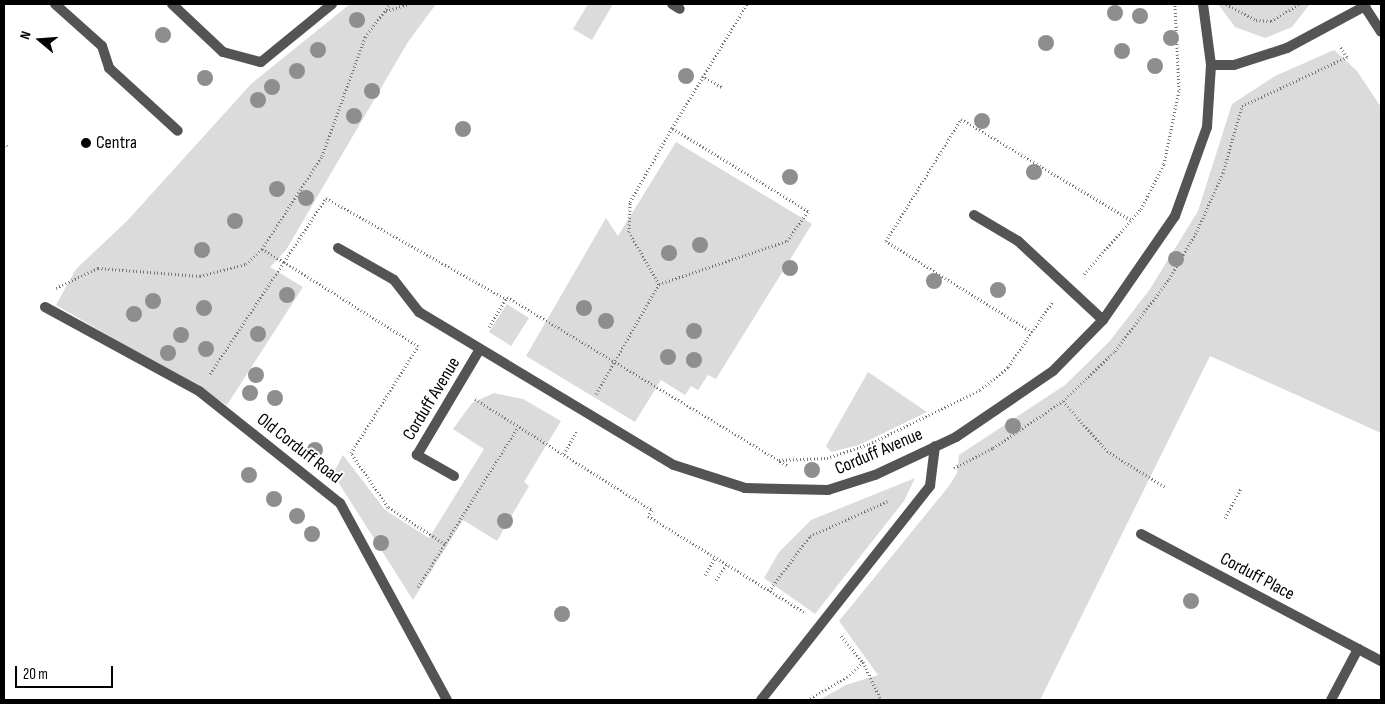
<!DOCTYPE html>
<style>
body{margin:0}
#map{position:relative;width:1385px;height:704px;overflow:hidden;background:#fff;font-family:"Sofia Sans Condensed",sans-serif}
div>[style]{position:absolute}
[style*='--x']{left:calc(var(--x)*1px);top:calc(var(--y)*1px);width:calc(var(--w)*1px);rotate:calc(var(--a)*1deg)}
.green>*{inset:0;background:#dbdbdb}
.path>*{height:3px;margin-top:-1.5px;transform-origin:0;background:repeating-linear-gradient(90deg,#767676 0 1px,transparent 0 3.5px)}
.service>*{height:10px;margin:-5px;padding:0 5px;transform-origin:5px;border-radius:5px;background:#545454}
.pedestrian>*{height:10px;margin:-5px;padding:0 5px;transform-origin:5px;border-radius:5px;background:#545454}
.minor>*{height:10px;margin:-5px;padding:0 5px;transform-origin:5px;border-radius:5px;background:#545454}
.tertiary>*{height:10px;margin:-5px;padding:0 5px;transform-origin:5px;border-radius:5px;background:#545454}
.trees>*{width:16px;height:16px;margin:-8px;border-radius:50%;background:#8e8e8e}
.dots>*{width:14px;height:14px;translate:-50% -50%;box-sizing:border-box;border:2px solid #fff;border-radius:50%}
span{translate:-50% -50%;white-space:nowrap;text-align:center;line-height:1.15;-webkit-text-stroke:4px #fff;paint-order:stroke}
.poi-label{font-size:18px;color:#000}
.left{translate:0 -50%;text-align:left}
.street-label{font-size:18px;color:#000}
.frame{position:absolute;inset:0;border:5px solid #000;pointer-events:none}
.north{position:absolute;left:15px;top:15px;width:50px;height:50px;-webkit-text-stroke:4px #fff;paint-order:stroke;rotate:288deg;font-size:14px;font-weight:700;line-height:20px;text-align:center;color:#000}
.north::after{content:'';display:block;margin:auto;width:18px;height:22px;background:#000;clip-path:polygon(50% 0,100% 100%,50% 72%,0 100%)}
.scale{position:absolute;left:15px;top:666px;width:98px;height:22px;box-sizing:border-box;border:2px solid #000;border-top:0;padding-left:6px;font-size:15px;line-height:18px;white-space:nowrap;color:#000;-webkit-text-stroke:4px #fff;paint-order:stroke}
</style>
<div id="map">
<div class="green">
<i style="clip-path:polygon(350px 4px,436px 4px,408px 42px,286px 250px,270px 267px,303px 287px,227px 405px,56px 305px,76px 269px,127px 221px,251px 84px)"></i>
<i style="clip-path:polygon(588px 4px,613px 4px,592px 40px,573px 29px)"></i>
<i style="clip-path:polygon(1218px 4px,1310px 4px,1292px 27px,1265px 38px,1235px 27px)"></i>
<i style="clip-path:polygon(1334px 50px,1357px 71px,1381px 107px,1381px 433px,1210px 356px,1040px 700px,819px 700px,846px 685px,878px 675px,839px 621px,949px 486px,957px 473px,959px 455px,1065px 385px,1109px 342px,1150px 289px,1198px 211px,1232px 104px,1275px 76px)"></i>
<i style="clip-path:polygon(676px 142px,812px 224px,716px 379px,708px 375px,698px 390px,691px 386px,685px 395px,661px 380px,635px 422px,526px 356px,606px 218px,618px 236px)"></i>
<i style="clip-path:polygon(507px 304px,529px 318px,511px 346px,489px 332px)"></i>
<i style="clip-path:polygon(868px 372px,927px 412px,859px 445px,831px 452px,826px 446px)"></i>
<i style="clip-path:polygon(494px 393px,523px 399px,561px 421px,524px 482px,529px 486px,497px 541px,463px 520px,413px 600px,333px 474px,343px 455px,385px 510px,429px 538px,484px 449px,453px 429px,472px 403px)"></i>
<i style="clip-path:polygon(915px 478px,904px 501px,815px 614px,764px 578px,779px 552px,811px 520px)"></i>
</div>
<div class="path">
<i style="--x:1226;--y:4;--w:34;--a:28"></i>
<i style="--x:1256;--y:20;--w:15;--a:4"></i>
<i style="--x:1271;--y:21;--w:33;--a:-31"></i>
<i style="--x:386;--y:11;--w:22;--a:-18"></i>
<i style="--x:702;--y:76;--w:23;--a:29"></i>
<i style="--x:4;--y:143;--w:6;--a:45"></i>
<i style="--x:262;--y:249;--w:111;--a:-57.2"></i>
<i style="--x:322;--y:156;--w:127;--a:-70.1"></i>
<i style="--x:365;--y:37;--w:41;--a:-52.9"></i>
<i style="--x:1084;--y:274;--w:86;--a:-48.8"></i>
<i style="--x:1141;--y:209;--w:51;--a:-62.9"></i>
<i style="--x:1164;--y:164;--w:76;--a:-78.5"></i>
<i style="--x:1179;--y:90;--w:86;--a:-92.7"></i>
<i style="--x:659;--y:284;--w:60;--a:-120"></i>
<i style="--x:629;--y:232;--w:30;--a:-88"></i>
<i style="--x:630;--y:202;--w:85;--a:-60.4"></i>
<i style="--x:56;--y:288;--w:47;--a:-25.5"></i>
<i style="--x:98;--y:268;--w:102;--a:4.5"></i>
<i style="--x:200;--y:276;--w:48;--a:-14.6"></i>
<i style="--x:246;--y:264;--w:22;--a:-43"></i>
<i style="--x:262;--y:249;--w:26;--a:31"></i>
<i style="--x:284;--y:262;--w:134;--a:123.5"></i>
<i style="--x:489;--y:327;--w:35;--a:-59"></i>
<i style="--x:507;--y:297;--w:328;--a:31"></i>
<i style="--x:1032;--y:332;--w:172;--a:-148.1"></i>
<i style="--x:886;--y:241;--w:143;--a:-58.4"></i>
<i style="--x:961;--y:119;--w:198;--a:30.7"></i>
<i style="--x:596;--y:394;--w:127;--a:-60.2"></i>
<i style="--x:659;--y:284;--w:135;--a:-18.6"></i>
<i style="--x:787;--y:241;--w:37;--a:-55"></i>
<i style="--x:808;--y:211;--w:159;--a:-148.6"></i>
<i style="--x:672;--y:128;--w:145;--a:-58.8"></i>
<i style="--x:475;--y:399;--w:209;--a:32.1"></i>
<i style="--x:652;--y:510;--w:7;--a:124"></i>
<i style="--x:648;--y:516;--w:183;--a:31.6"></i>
<i style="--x:1063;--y:401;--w:67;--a:48.7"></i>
<i style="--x:1107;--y:451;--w:68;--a:31.8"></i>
<i style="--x:564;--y:454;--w:26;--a:-61"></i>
<i style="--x:779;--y:460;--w:48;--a:-2.4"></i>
<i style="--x:827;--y:458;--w:44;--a:-18.4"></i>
<i style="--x:869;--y:444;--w:123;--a:-25.9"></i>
<i style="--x:980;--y:390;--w:36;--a:-39"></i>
<i style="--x:1008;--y:367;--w:80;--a:-55.7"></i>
<i style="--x:954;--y:468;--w:44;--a:-27.1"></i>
<i style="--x:993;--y:448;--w:84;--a:-33.9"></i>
<i style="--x:1063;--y:401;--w:72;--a:-43.9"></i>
<i style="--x:1115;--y:351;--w:90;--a:-53.1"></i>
<i style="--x:1169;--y:279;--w:56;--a:-59.7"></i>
<i style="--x:1197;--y:231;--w:64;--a:-65.9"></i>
<i style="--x:1223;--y:173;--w:70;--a:-74.2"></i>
<i style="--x:1242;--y:106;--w:116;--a:-25"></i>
<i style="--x:1347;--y:57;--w:14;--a:-124"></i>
<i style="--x:1225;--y:518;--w:34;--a:-62"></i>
<i style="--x:445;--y:544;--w:68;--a:-147"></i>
<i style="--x:388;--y:507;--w:65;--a:-124.4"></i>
<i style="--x:351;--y:453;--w:126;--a:-57.9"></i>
<i style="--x:418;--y:346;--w:158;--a:-147.9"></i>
<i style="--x:284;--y:262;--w:77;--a:-56.7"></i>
<i style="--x:326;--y:198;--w:206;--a:29.3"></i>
<i style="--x:705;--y:575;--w:20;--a:-60"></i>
<i style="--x:716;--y:580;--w:19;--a:-55"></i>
<i style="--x:418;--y:587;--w:189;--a:-58"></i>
<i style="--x:769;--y:591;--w:69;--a:-53.3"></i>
<i style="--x:810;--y:536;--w:85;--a:-24.2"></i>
<i style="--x:841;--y:636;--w:34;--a:50"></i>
<i style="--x:863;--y:662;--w:42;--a:64.7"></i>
<i style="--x:807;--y:700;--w:46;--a:-29.9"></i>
<i style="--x:847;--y:677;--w:22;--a:-43"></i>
</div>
<div class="service">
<i style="--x:55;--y:4;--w:63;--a:41.8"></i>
<i style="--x:102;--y:46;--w:23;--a:72"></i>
<i style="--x:109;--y:68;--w:93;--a:42.4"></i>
<i style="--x:172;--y:4;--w:70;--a:43.3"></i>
<i style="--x:223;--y:52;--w:39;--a:15"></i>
<i style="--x:261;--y:62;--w:92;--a:-39.2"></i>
<i style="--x:761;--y:700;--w:273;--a:-51.7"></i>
<i style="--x:930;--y:486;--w:40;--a:-82.9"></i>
</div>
<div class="pedestrian">
<i style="--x:45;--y:307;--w:175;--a:28.6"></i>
<i style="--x:199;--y:391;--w:180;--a:38.5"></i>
<i style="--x:340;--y:503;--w:224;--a:61.5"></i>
</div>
<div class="minor">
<i style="--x:672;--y:4;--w:9;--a:32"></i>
<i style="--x:1203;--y:4;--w:62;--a:82.5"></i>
<i style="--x:974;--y:215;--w:51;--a:30.6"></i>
<i style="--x:1018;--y:241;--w:116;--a:42.9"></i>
<i style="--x:338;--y:248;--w:64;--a:29.7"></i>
<i style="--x:394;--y:280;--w:41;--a:52"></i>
<i style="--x:419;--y:312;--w:297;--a:31"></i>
<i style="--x:674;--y:465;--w:75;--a:17.9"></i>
<i style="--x:745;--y:488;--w:83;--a:1.4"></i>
<i style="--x:828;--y:490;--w:49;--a:-17.7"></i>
<i style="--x:875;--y:475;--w:89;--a:-25.1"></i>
<i style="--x:956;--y:437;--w:117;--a:-34.2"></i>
<i style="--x:1053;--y:371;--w:71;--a:-45.6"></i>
<i style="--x:1103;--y:320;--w:126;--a:-55.3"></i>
<i style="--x:1175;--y:216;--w:95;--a:-70.2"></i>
<i style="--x:1207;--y:127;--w:62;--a:-86.3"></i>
<i style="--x:1211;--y:65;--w:23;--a:0"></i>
<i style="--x:1234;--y:65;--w:56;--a:-17.8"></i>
<i style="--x:1287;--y:48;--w:89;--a:-28.3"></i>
<i style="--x:454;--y:476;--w:43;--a:-150.4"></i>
<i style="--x:417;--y:455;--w:123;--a:-59.3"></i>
<i style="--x:1141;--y:534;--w:272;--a:27.9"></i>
<i style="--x:1331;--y:700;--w:58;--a:-62.1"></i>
</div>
<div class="tertiary">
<i style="--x:1363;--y:4;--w:33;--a:57"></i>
</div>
<div class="trees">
<i style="left:1115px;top:13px"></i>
<i style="left:1140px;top:16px"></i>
<i style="left:357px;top:20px"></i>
<i style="left:163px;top:35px"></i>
<i style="left:1171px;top:38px"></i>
<i style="left:1046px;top:43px"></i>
<i style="left:318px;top:50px"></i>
<i style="left:1122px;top:51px"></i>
<i style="left:1155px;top:66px"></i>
<i style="left:297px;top:71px"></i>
<i style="left:686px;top:76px"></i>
<i style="left:205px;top:78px"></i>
<i style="left:272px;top:87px"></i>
<i style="left:372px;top:91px"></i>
<i style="left:258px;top:100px"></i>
<i style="left:354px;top:116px"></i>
<i style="left:982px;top:121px"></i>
<i style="left:463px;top:129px"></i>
<i style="left:1034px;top:172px"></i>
<i style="left:790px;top:177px"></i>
<i style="left:277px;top:189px"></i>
<i style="left:306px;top:198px"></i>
<i style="left:235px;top:221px"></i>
<i style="left:700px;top:245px"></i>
<i style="left:202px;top:250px"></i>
<i style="left:669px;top:253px"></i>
<i style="left:1176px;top:259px"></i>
<i style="left:790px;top:268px"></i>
<i style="left:934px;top:281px"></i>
<i style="left:998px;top:290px"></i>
<i style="left:287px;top:295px"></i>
<i style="left:153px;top:301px"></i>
<i style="left:204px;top:308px"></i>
<i style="left:584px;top:308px"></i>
<i style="left:134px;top:314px"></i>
<i style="left:606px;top:321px"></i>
<i style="left:694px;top:331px"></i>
<i style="left:258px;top:334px"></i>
<i style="left:181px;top:335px"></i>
<i style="left:206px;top:349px"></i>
<i style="left:168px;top:353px"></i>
<i style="left:668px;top:357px"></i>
<i style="left:694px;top:360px"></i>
<i style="left:256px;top:375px"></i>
<i style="left:250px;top:393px"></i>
<i style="left:275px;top:398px"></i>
<i style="left:1013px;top:426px"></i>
<i style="left:315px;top:450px"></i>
<i style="left:812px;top:470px"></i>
<i style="left:249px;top:475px"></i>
<i style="left:274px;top:499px"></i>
<i style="left:297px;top:516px"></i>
<i style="left:505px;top:521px"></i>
<i style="left:312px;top:534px"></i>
<i style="left:381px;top:543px"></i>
<i style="left:1191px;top:601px"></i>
<i style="left:562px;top:614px"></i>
</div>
<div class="dots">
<i style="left:86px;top:143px;background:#000"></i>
</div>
<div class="poi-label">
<span class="left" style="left:96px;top:143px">Centra</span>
</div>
<div class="street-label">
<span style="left:432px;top:399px;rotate:-59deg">Corduff Avenue</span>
<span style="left:299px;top:449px;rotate:38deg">Old Corduff Road</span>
<span style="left:879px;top:452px;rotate:-23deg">Corduff Avenue</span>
<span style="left:1257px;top:577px;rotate:28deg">Corduff Place</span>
</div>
<div class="frame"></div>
<div class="north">N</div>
<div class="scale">20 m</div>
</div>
